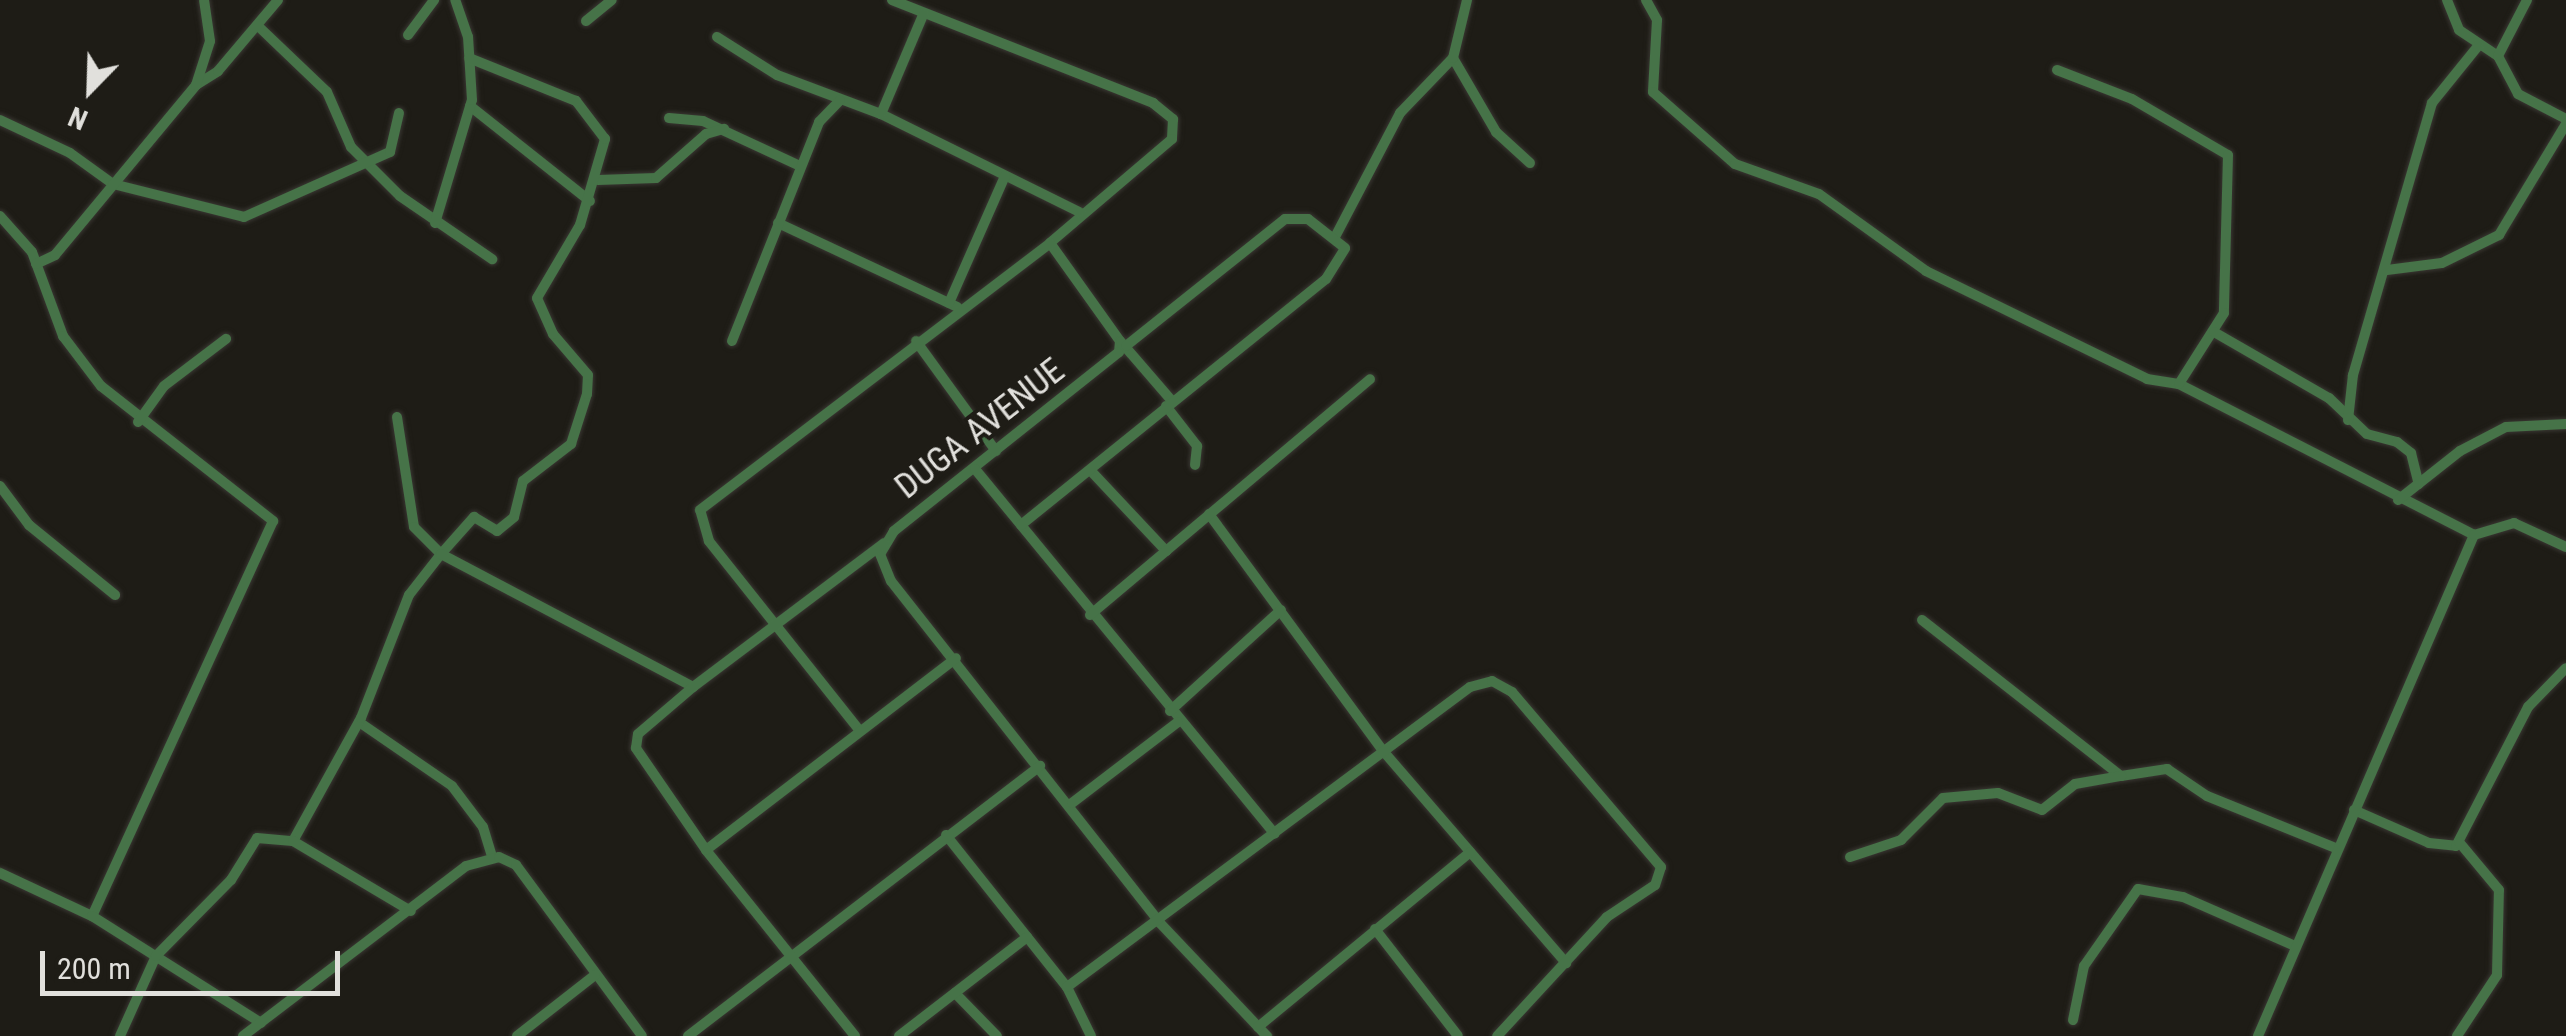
<!DOCTYPE html>
<style>
body{margin:0}
#map{position:relative;width:2566px;height:1036px;overflow:hidden;background:#1e1c16;font-family:"Roboto Condensed",sans-serif}
div>[style]{position:absolute}
[style*='--x']{left:calc(var(--x)*1px);top:calc(var(--y)*1px);width:calc(var(--w)*1px);rotate:calc(var(--a)*1deg)}
.roads{filter:drop-shadow(0 0 2px #393732) drop-shadow(0 0 2px #393732)}
.minor>*{height:10px;margin:-5px;padding:0 5px;transform-origin:5px;border-radius:5px;background:#467348}
span{translate:-50% -50%;white-space:nowrap;text-align:center;line-height:1.15;-webkit-text-stroke:8px #1e1c16;paint-order:stroke}
.street-label{font-size:35px;color:#e1e0dc}
.north{position:absolute;left:40px;top:40px;width:100px;height:100px;-webkit-text-stroke:8px #1e1c16;paint-order:stroke;rotate:203deg;font-size:28px;font-weight:700;line-height:40px;text-align:center;color:#e1e0dc}
.north::after{content:'';display:block;margin:auto;width:35px;height:45px;background:#e1e0dc;clip-path:polygon(50% 0,100% 100%,50% 72%,0 100%)}
.scale{position:absolute;left:40px;top:951px;width:300px;height:45px;box-sizing:border-box;border:5px solid #e1e0dc;border-top:0;padding-left:12px;font-size:30px;line-height:35px;white-space:nowrap;color:#e1e0dc;-webkit-text-stroke:8px #1e1c16;paint-order:stroke}
</style>
<div id="map">
<div class="roads">
<div class="minor">
<i style="--x:892;--y:0;--w:281;--a:21.5"></i>
<i style="--x:1153;--y:103;--w:26;--a:39"></i>
<i style="--x:1173;--y:119;--w:20;--a:93"></i>
<i style="--x:1172;--y:139;--w:160;--a:139.6"></i>
<i style="--x:1050;--y:243;--w:120;--a:54.5"></i>
<i style="--x:1120;--y:341;--w:11;--a:95"></i>
<i style="--x:1119;--y:352;--w:288;--a:141.5"></i>
<i style="--x:894;--y:531;--w:27;--a:121"></i>
<i style="--x:880;--y:554;--w:29;--a:68"></i>
<i style="--x:891;--y:581;--w:435;--a:51.8"></i>
<i style="--x:1160;--y:923;--w:156;--a:46.6"></i>
<i style="--x:1646;--y:0;--w:23;--a:61"></i>
<i style="--x:1657;--y:20;--w:72;--a:93.2"></i>
<i style="--x:1653;--y:92;--w:109;--a:41.3"></i>
<i style="--x:1735;--y:164;--w:89;--a:19.7"></i>
<i style="--x:1819;--y:194;--w:132;--a:35.7"></i>
<i style="--x:1926;--y:271;--w:246;--a:26"></i>
<i style="--x:2147;--y:379;--w:32;--a:9"></i>
<i style="--x:2179;--y:384;--w:331;--a:27.1"></i>
<i style="--x:2447;--y:0;--w:32;--a:68"></i>
<i style="--x:2459;--y:30;--w:47;--a:33.7"></i>
<i style="--x:2498;--y:56;--w:43;--a:62.2"></i>
<i style="--x:2518;--y:94;--w:54;--a:27.5"></i>
<i style="--x:586;--y:21;--w:33;--a:-39"></i>
<i style="--x:258;--y:26;--w:95;--a:43.7"></i>
<i style="--x:327;--y:92;--w:60;--a:66.4"></i>
<i style="--x:351;--y:147;--w:69;--a:45"></i>
<i style="--x:400;--y:196;--w:112;--a:34.4"></i>
<i style="--x:408;--y:35;--w:44;--a:-53.4"></i>
<i style="--x:717;--y:37;--w:71;--a:32.3"></i>
<i style="--x:777;--y:75;--w:111;--a:20.6"></i>
<i style="--x:881;--y:114;--w:221;--a:26.3"></i>
<i style="--x:2498;--y:56;--w:63;--a:-62.6"></i>
<i style="--x:1453;--y:58;--w:86;--a:59.8"></i>
<i style="--x:1496;--y:132;--w:46;--a:42.4"></i>
<i style="--x:2057;--y:70;--w:80;--a:21.1"></i>
<i style="--x:2132;--y:99;--w:111;--a:30.3"></i>
<i style="--x:2228;--y:155;--w:158;--a:91.5"></i>
<i style="--x:2224;--y:313;--w:84;--a:122.4"></i>
<i style="--x:196;--y:85;--w:26;--a:-32"></i>
<i style="--x:218;--y:71;--w:93;--a:-49.8"></i>
<i style="--x:470;--y:106;--w:153;--a:38.4"></i>
<i style="--x:881;--y:114;--w:108;--a:-67"></i>
<i style="--x:669;--y:118;--w:34;--a:5"></i>
<i style="--x:703;--y:121;--w:107;--a:24.9"></i>
<i style="--x:0;--y:120;--w:77;--a:25.2"></i>
<i style="--x:70;--y:153;--w:53;--a:35.8"></i>
<i style="--x:113;--y:184;--w:135;--a:14.1"></i>
<i style="--x:244;--y:217;--w:160;--a:-24"></i>
<i style="--x:390;--y:152;--w:40;--a:-77"></i>
<i style="--x:598;--y:180;--w:58;--a:-2"></i>
<i style="--x:656;--y:178;--w:67;--a:-41.3"></i>
<i style="--x:706;--y:134;--w:19;--a:-16"></i>
<i style="--x:0;--y:216;--w:48;--a:48.4"></i>
<i style="--x:32;--y:252;--w:90;--a:69.7"></i>
<i style="--x:63;--y:336;--w:63;--a:52.8"></i>
<i style="--x:101;--y:386;--w:219;--a:38.1"></i>
<i style="--x:273;--y:521;--w:434;--a:114.6"></i>
<i style="--x:435;--y:223;--w:128;--a:-73.3"></i>
<i style="--x:472;--y:100;--w:63;--a:-93.6"></i>
<i style="--x:468;--y:37;--w:39;--a:-109"></i>
<i style="--x:778;--y:223;--w:198;--a:25.1"></i>
<i style="--x:1335;--y:237;--w:140;--a:-62.3"></i>
<i style="--x:1400;--y:113;--w:76;--a:-46.1"></i>
<i style="--x:1453;--y:58;--w:60;--a:-76.4"></i>
<i style="--x:36;--y:264;--w:21;--a:-25"></i>
<i style="--x:55;--y:255;--w:221;--a:-50.3"></i>
<i style="--x:196;--y:85;--w:46;--a:-72.3"></i>
<i style="--x:210;--y:41;--w:41;--a:-98.3"></i>
<i style="--x:2387;--y:270;--w:55;--a:-7.3"></i>
<i style="--x:2442;--y:263;--w:64;--a:-26.2"></i>
<i style="--x:2499;--y:235;--w:130;--a:-58.9"></i>
<i style="--x:949;--y:303;--w:139;--a:-66.2"></i>
<i style="--x:2214;--y:332;--w:133;--a:29.9"></i>
<i style="--x:2329;--y:398;--w:52;--a:43.5"></i>
<i style="--x:2367;--y:434;--w:31;--a:15"></i>
<i style="--x:2397;--y:442;--w:18;--a:38"></i>
<i style="--x:2411;--y:453;--w:32;--a:76"></i>
<i style="--x:732;--y:341;--w:236;--a:-68.3"></i>
<i style="--x:819;--y:122;--w:30;--a:-46"></i>
<i style="--x:916;--y:341;--w:136;--a:54"></i>
<i style="--x:1121;--y:342;--w:78;--a:49.2"></i>
<i style="--x:1166;--y:406;--w:51;--a:52.2"></i>
<i style="--x:1197;--y:446;--w:19;--a:96"></i>
<i style="--x:397;--y:417;--w:111;--a:81.2"></i>
<i style="--x:414;--y:527;--w:38;--a:45"></i>
<i style="--x:441;--y:554;--w:50;--a:-48.3"></i>
<i style="--x:474;--y:517;--w:27;--a:31"></i>
<i style="--x:497;--y:531;--w:22;--a:-39"></i>
<i style="--x:514;--y:517;--w:37;--a:-76"></i>
<i style="--x:523;--y:481;--w:61;--a:-37.6"></i>
<i style="--x:571;--y:444;--w:52;--a:-72.3"></i>
<i style="--x:587;--y:394;--w:19;--a:-87"></i>
<i style="--x:588;--y:375;--w:54;--a:-130.5"></i>
<i style="--x:553;--y:334;--w:39;--a:-114"></i>
<i style="--x:537;--y:298;--w:85;--a:-59.5"></i>
<i style="--x:580;--y:225;--w:90;--a:-73.8"></i>
<i style="--x:605;--y:139;--w:48;--a:-127.3"></i>
<i style="--x:576;--y:101;--w:115;--a:-158.1"></i>
<i style="--x:2348;--y:420;--w:45;--a:-83.7"></i>
<i style="--x:2353;--y:375;--w:283;--a:-73.8"></i>
<i style="--x:2432;--y:103;--w:73;--a:-51.1"></i>
<i style="--x:138;--y:422;--w:44;--a:-54.2"></i>
<i style="--x:164;--y:386;--w:78;--a:-37.2"></i>
<i style="--x:975;--y:469;--w:472;--a:50.6"></i>
<i style="--x:1091;--y:471;--w:110;--a:46.8"></i>
<i style="--x:0;--y:486;--w:49;--a:53.4"></i>
<i style="--x:29;--y:525;--w:111;--a:39.1"></i>
<i style="--x:2398;--y:500;--w:79;--a:-38.3"></i>
<i style="--x:2460;--y:451;--w:52;--a:-27.6"></i>
<i style="--x:2506;--y:427;--w:60;--a:-2.9"></i>
<i style="--x:1209;--y:514;--w:295;--a:53.7"></i>
<i style="--x:1384;--y:752;--w:279;--a:49.2"></i>
<i style="--x:1021;--y:525;--w:392;--a:-38.9"></i>
<i style="--x:1326;--y:279;--w:36;--a:-58"></i>
<i style="--x:1345;--y:248;--w:47;--a:-141.9"></i>
<i style="--x:1308;--y:219;--w:23;--a:180"></i>
<i style="--x:1285;--y:219;--w:203;--a:141.4"></i>
<i style="--x:1090;--y:615;--w:366;--a:-40.1"></i>
<i style="--x:1922;--y:620;--w:253;--a:38.1"></i>
<i style="--x:2121;--y:776;--w:47;--a:-8.7"></i>
<i style="--x:2167;--y:769;--w:48;--a:34"></i>
<i style="--x:2207;--y:796;--w:139;--a:22"></i>
<i style="--x:1170;--y:711;--w:150;--a:-42.3"></i>
<i style="--x:359;--y:722;--w:113;--a:34.5"></i>
<i style="--x:452;--y:786;--w:51;--a:52.9"></i>
<i style="--x:483;--y:827;--w:31;--a:73"></i>
<i style="--x:860;--y:731;--w:243;--a:-128.5"></i>
<i style="--x:709;--y:541;--w:32;--a:-106"></i>
<i style="--x:700;--y:510;--w:440;--a:-37.3"></i>
<i style="--x:1072;--y:803;--w:133;--a:-37.4"></i>
<i style="--x:2354;--y:810;--w:82;--a:23.7"></i>
<i style="--x:2429;--y:843;--w:27;--a:6"></i>
<i style="--x:2456;--y:846;--w:157;--a:-62.6"></i>
<i style="--x:2528;--y:707;--w:54;--a:-45.7"></i>
<i style="--x:946;--y:835;--w:194;--a:51.5"></i>
<i style="--x:293;--y:841;--w:141;--a:-61.1"></i>
<i style="--x:361;--y:718;--w:132;--a:-68.7"></i>
<i style="--x:409;--y:595;--w:52;--a:-52"></i>
<i style="--x:441;--y:554;--w:285;--a:27.8"></i>
<i style="--x:706;--y:850;--w:315;--a:-37.5"></i>
<i style="--x:1850;--y:857;--w:54;--a:-18.4"></i>
<i style="--x:1901;--y:840;--w:59;--a:-45"></i>
<i style="--x:1943;--y:798;--w:55;--a:-5.2"></i>
<i style="--x:1998;--y:793;--w:47;--a:21.1"></i>
<i style="--x:2042;--y:810;--w:42;--a:-38.2"></i>
<i style="--x:2075;--y:784;--w:47;--a:-9.9"></i>
<i style="--x:0;--y:873;--w:102;--a:25.1"></i>
<i style="--x:92;--y:916;--w:200;--a:32.3"></i>
<i style="--x:1375;--y:929;--w:135;--a:52.2"></i>
<i style="--x:955;--y:993;--w:60;--a:45.7"></i>
<i style="--x:2073;--y:1020;--w:55;--a:-78.5"></i>
<i style="--x:2084;--y:966;--w:94;--a:-55"></i>
<i style="--x:2138;--y:889;--w:46;--a:10.1"></i>
<i style="--x:2183;--y:897;--w:122;--a:23.6"></i>
<i style="--x:1258;--y:1027;--w:275;--a:-39.5"></i>
<i style="--x:120;--y:1036;--w:88;--a:-65.8"></i>
<i style="--x:156;--y:956;--w:107;--a:-45.4"></i>
<i style="--x:231;--y:880;--w:49;--a:-58.2"></i>
<i style="--x:257;--y:838;--w:36;--a:5"></i>
<i style="--x:293;--y:841;--w:137;--a:30.7"></i>
<i style="--x:243;--y:1036;--w:280;--a:-37.3"></i>
<i style="--x:466;--y:866;--w:34;--a:-15"></i>
<i style="--x:499;--y:857;--w:19;--a:25"></i>
<i style="--x:516;--y:865;--w:212;--a:53.6"></i>
<i style="--x:517;--y:1036;--w:99;--a:-38"></i>
<i style="--x:688;--y:1036;--w:444;--a:-37.5"></i>
<i style="--x:855;--y:1036;--w:238;--a:-128.7"></i>
<i style="--x:706;--y:850;--w:124;--a:-124.5"></i>
<i style="--x:636;--y:748;--w:14;--a:-82"></i>
<i style="--x:638;--y:734;--w:72;--a:-40.5"></i>
<i style="--x:693;--y:687;--w:239;--a:-37"></i>
<i style="--x:899;--y:1036;--w:162;--a:-37.7"></i>
<i style="--x:1091;--y:1036;--w:55;--a:-116.1"></i>
<i style="--x:1067;--y:987;--w:502;--a:-36.66"></i>
<i style="--x:1470;--y:687;--w:23;--a:-15"></i>
<i style="--x:1492;--y:681;--w:23;--a:29"></i>
<i style="--x:1512;--y:692;--w:230;--a:49.6"></i>
<i style="--x:1661;--y:867;--w:19;--a:108"></i>
<i style="--x:1655;--y:885;--w:58;--a:146.3"></i>
<i style="--x:1607;--y:917;--w:162;--a:132.7"></i>
<i style="--x:2258;--y:1036;--w:546;--a:-66.68"></i>
<i style="--x:2474;--y:535;--w:42;--a:-16.7"></i>
<i style="--x:2514;--y:523;--w:57;--a:24.8"></i>
<i style="--x:2457;--y:1036;--w:73;--a:-56.7"></i>
<i style="--x:2497;--y:975;--w:85;--a:-88.7"></i>
<i style="--x:2499;--y:890;--w:62;--a:-129.8"></i>
</div>
</div>
<div class="street-label">
<span style="left:980px;top:429px;rotate:-38deg">DUGA AVENUE</span>
</div>
<div class="north">N</div>
<div class="scale">200 m</div>
</div>
